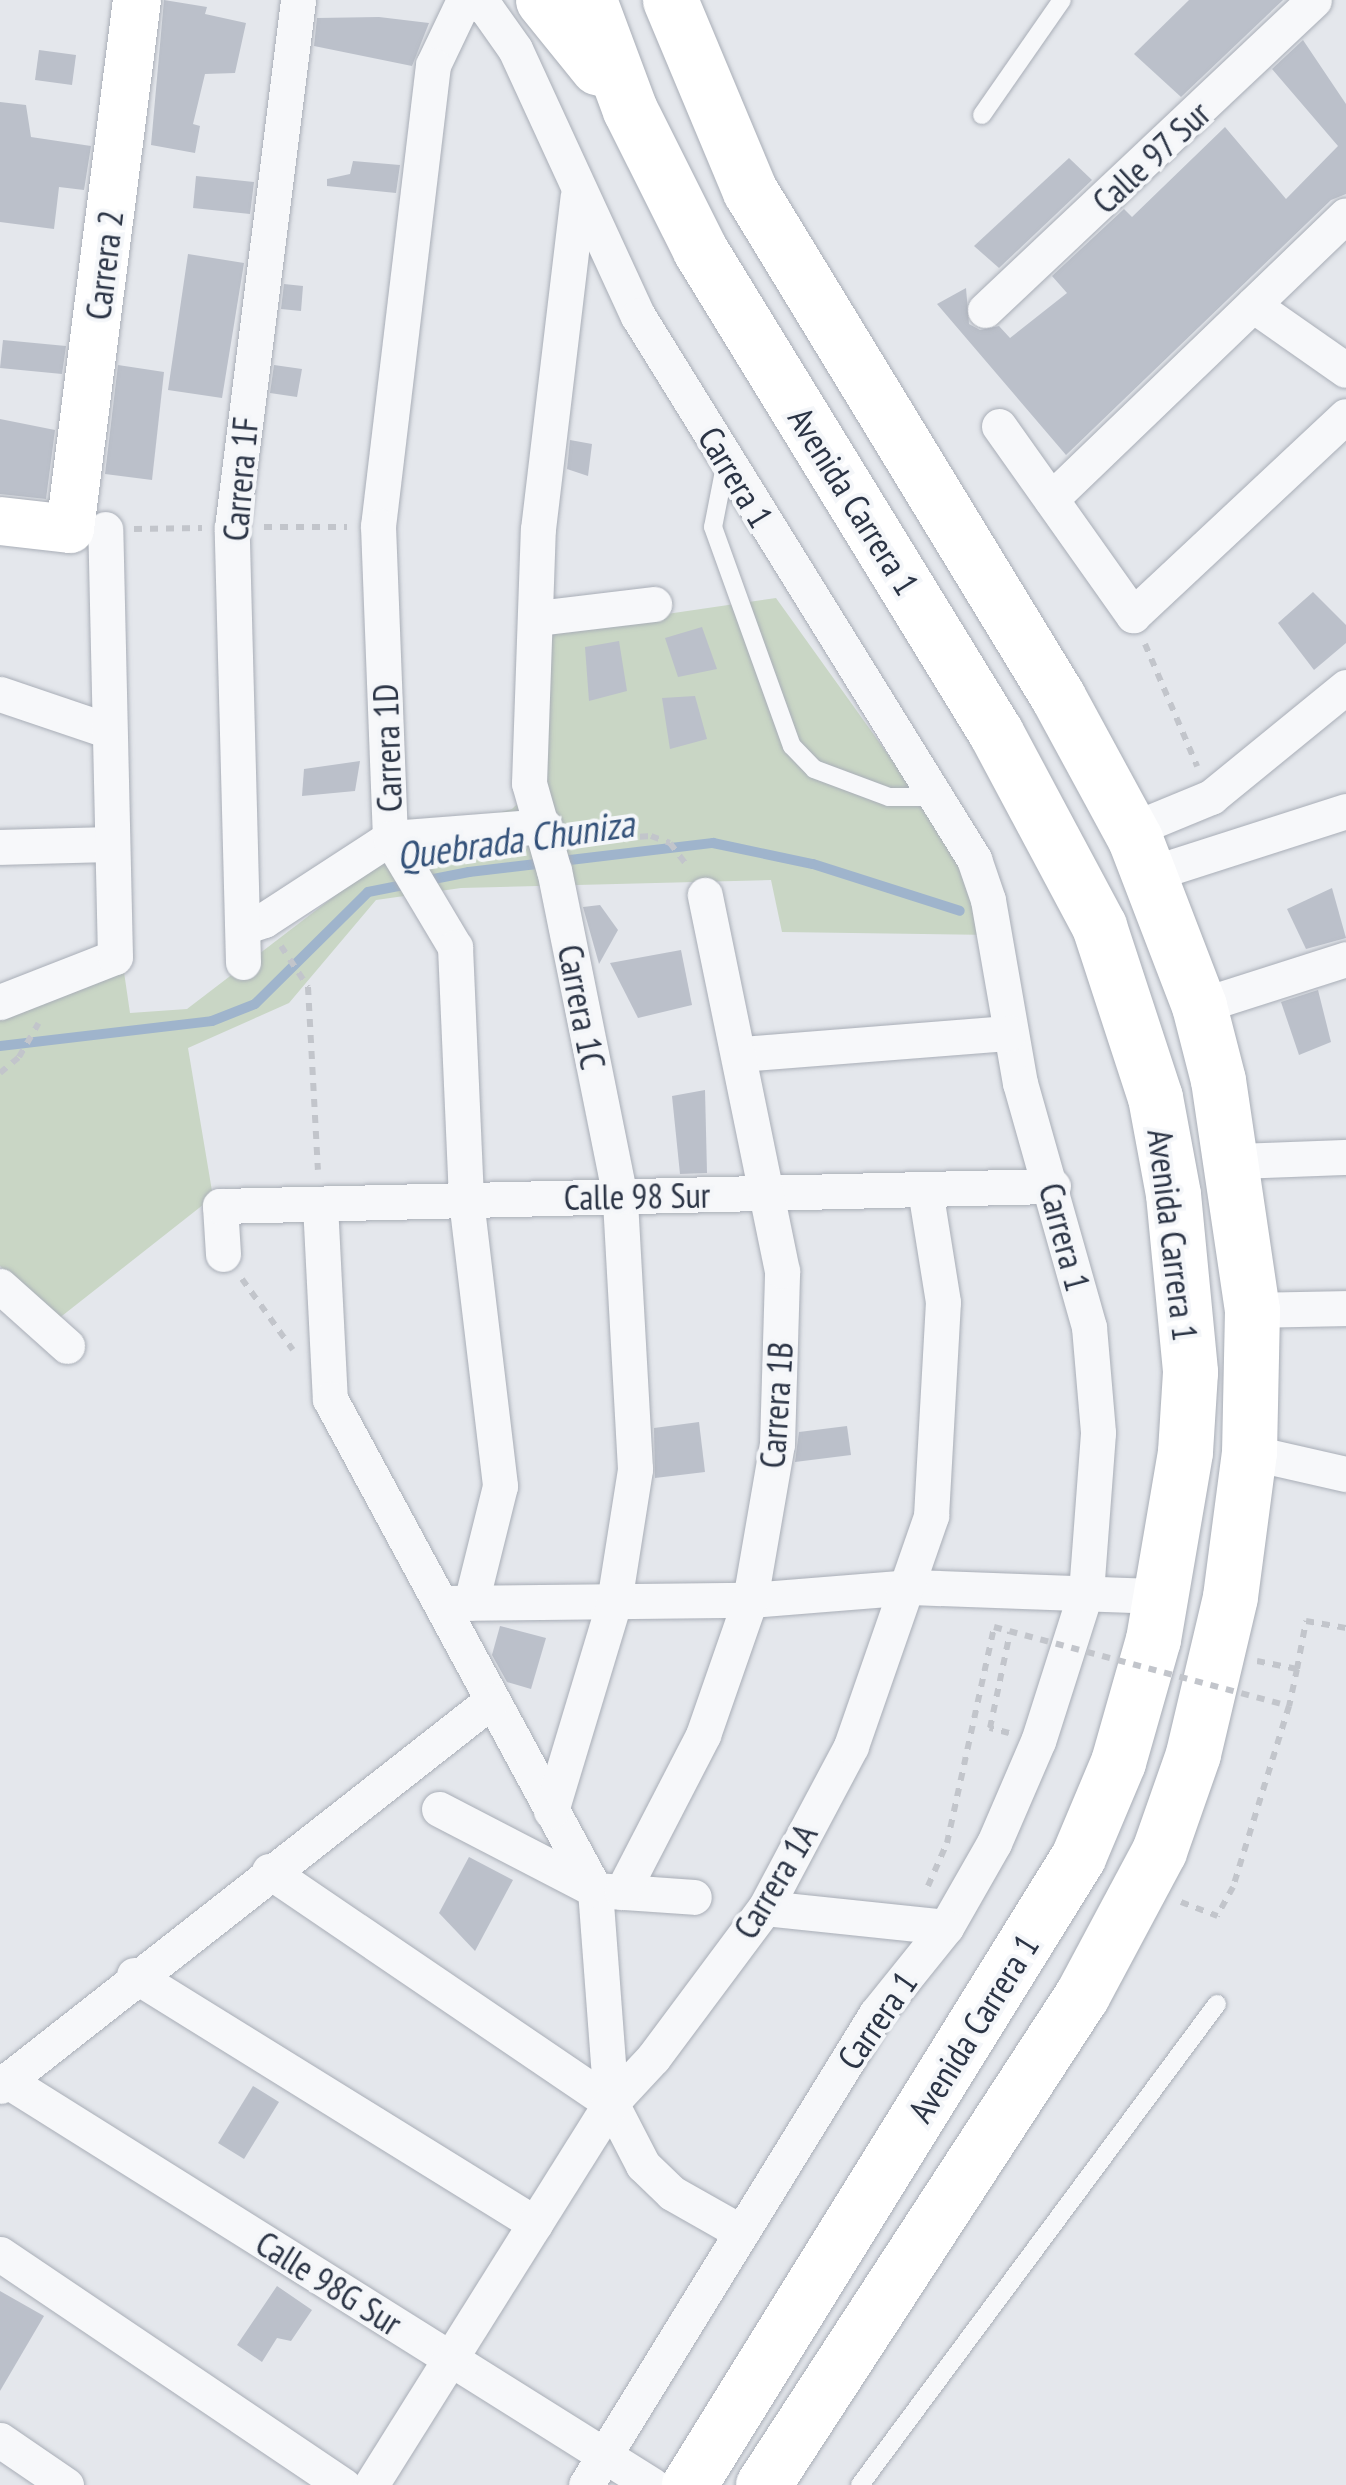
<!DOCTYPE html>
<style>
body{margin:0}
#map{position:relative;width:1346px;height:2485px;overflow:hidden;background:#e4e7ec;font-family:"PT Sans Narrow",sans-serif}
div>[style]{position:absolute}
[style*='--x']{left:calc(var(--x)*1px);top:calc(var(--y)*1px);width:calc(var(--w)*1px);rotate:calc(var(--a)*1deg)}
.green>*{inset:0;background:#c9d6c5}
.stream>*{height:10px;margin:-5px;padding:0 5px;transform-origin:5px;border-radius:5px;background:#9fb4cc}
.building>*{inset:0;background:#bbc0ca}
.path>*{height:6px;margin-top:-3px;transform-origin:0;background:repeating-linear-gradient(90deg,#c2c5cb 0 8px,transparent 0 16px)}
.roads{filter:drop-shadow(0 0 2px #a9aeb7) drop-shadow(0 0 2px #a9aeb7)}
.lane>*{height:18px;margin:-9px;padding:0 9px;transform-origin:9px;border-radius:9px;background:#f7f8fa}
.street>*{height:35px;margin:-17.5px;padding:0 17.5px;transform-origin:17.5px;border-radius:17.5px;background:#f7f8fa}
.secondary>*{height:48px;margin:-24px;padding:0 24px;transform-origin:24px;border-radius:24px;background:#fff}
.highway>*{height:55px;margin:-27.5px;padding:0 27.5px;transform-origin:27.5px;border-radius:27.5px;background:#fff}
.path-bridge>*{height:6px;margin-top:-3px;transform-origin:0;background:repeating-linear-gradient(90deg,#c2c5cb 0 8px,transparent 0 16px)}
span{translate:-50% -50%;white-space:nowrap;text-align:center;line-height:1.15;-webkit-text-stroke:8px #f4f6f9;paint-order:stroke}
.street-label{font-size:35px;color:#2b3445}
.water-label{font-size:38px;color:#34527a;font-style:italic}
</style>
<div id="map">
<div class="green">
<i style="clip-path:polygon(776px 598px,960px 855px,993px 935px,782px 932px,771px 880px,461px 888px,376px 900px,289px 1003px,188px 1048px,213px 1197px,53px 1323px,0 1266px,0 1013px,124px 972px,130px 1013px,187px 1009px,409px 839px,512px 809px,535px 787px,544px 632px)"></i>
</div>
<div class="stream">
<i style="--x:0;--y:1046;--w:213;--a:-6.7"></i>
<i style="--x:212;--y:1021;--w:46;--a:-21.6"></i>
<i style="--x:255;--y:1004;--w:159;--a:-44.7"></i>
<i style="--x:368;--y:892;--w:103;--a:-11.2"></i>
<i style="--x:469;--y:872;--w:246;--a:-6.8"></i>
<i style="--x:713;--y:843;--w:102;--a:11.9"></i>
<i style="--x:813;--y:864;--w:154;--a:17.7"></i>
</div>
<div class="building">
<i style="clip-path:polygon(164px 0,207px 7px,205px 14px,246px 23px,235px 73px,205px 74px,193px 124px,200px 126px,195px 153px,151px 145px)"></i>
<i style="clip-path:polygon(1189px 0,1283px 0,1181px 97px,1134px 54px)"></i>
<i style="clip-path:polygon(379px 17px,429px 23px,412px 66px,314px 46px,317px 18px)"></i>
<i style="clip-path:polygon(1303px 40px,1346px 104px,1346px 194px,1331px 200px,1066px 455px,937px 304px,966px 288px,969px 324px,980px 330px,999px 326px,1010px 338px,1067px 293px,1052px 276px,1124px 209px,1132px 217px,1225px 127px,1286px 199px,1338px 146px,1272px 69px)"></i>
<i style="clip-path:polygon(39px 50px,76px 55px,72px 85px,35px 80px)"></i>
<i style="clip-path:polygon(0 102px,26px 105px,31px 137px,91px 146px,84px 190px,59px 187px,54px 229px,0 222px)"></i>
<i style="clip-path:polygon(1069px 158px,1092px 180px,999px 268px,974px 246px)"></i>
<i style="clip-path:polygon(353px 161px,400px 165px,396px 193px,327px 186px,327px 179px,350px 174px)"></i>
<i style="clip-path:polygon(196px 176px,254px 182px,250px 214px,193px 208px)"></i>
<i style="clip-path:polygon(188px 254px,244px 263px,222px 398px,168px 390px)"></i>
<i style="clip-path:polygon(284px 284px,303px 286px,301px 311px,281px 309px)"></i>
<i style="clip-path:polygon(3px 340px,66px 346px,62px 374px,0 368px)"></i>
<i style="clip-path:polygon(118px 365px,164px 372px,152px 480px,105px 474px)"></i>
<i style="clip-path:polygon(274px 365px,302px 369px,297px 397px,270px 393px)"></i>
<i style="clip-path:polygon(0 419px,55px 430px,46px 499px,0 494px)"></i>
<i style="clip-path:polygon(570px 440px,592px 444px,588px 476px,567px 469px)"></i>
<i style="clip-path:polygon(1313px 592px,1346px 625px,1346px 643px,1314px 670px,1278px 623px)"></i>
<i style="clip-path:polygon(702px 627px,717px 669px,678px 677px,665px 638px)"></i>
<i style="clip-path:polygon(619px 641px,627px 691px,589px 701px,585px 647px)"></i>
<i style="clip-path:polygon(695px 696px,707px 739px,670px 749px,662px 698px)"></i>
<i style="clip-path:polygon(360px 761px,355px 791px,302px 796px,304px 769px)"></i>
<i style="clip-path:polygon(1332px 888px,1346px 938px,1306px 949px,1287px 909px)"></i>
<i style="clip-path:polygon(600px 905px,618px 930px,599px 964px,583px 907px)"></i>
<i style="clip-path:polygon(681px 950px,692px 1005px,638px 1018px,610px 963px)"></i>
<i style="clip-path:polygon(1318px 990px,1331px 1042px,1299px 1055px,1281px 1002px)"></i>
<i style="clip-path:polygon(705px 1090px,707px 1173px,680px 1174px,672px 1096px)"></i>
<i style="clip-path:polygon(699px 1422px,705px 1472px,655px 1478px,654px 1428px)"></i>
<i style="clip-path:polygon(847px 1426px,851px 1455px,795px 1462px,799px 1432px)"></i>
<i style="clip-path:polygon(500px 1626px,546px 1638px,531px 1689px,507px 1682px,492px 1655px)"></i>
<i style="clip-path:polygon(469px 1857px,513px 1880px,475px 1951px,439px 1913px)"></i>
<i style="clip-path:polygon(253px 2086px,279px 2102px,244px 2159px,218px 2143px)"></i>
<i style="clip-path:polygon(277px 2286px,312px 2310px,291px 2341px,277px 2338px,262px 2362px,237px 2345px)"></i>
<i style="clip-path:polygon(0 2291px,44px 2316px,0 2391px)"></i>
</div>
<div class="path">
<i style="--x:264;--y:527;--w:83;--a:0"></i>
<i style="--x:134;--y:529;--w:68;--a:-0.8"></i>
<i style="--x:1145;--y:644;--w:133;--a:66.9"></i>
<i style="--x:576;--y:841;--w:75;--a:-3.8"></i>
<i style="--x:651;--y:836;--w:20;--a:20"></i>
<i style="--x:670;--y:843;--w:31;--a:53"></i>
<i style="--x:281;--y:946;--w:49;--a:56.6"></i>
<i style="--x:308;--y:987;--w:183;--a:86.9"></i>
<i style="--x:0;--y:1073;--w:25;--a:-40"></i>
<i style="--x:19;--y:1057;--w:39;--a:-60"></i>
<i style="--x:242;--y:1279;--w:87;--a:54.3"></i>
<i style="--x:1257;--y:1661;--w:41;--a:11.3"></i>
<i style="--x:1297;--y:1669;--w:38;--a:102"></i>
<i style="--x:1297;--y:1669;--w:49;--a:-79.4"></i>
<i style="--x:1306;--y:1621;--w:41;--a:9.9"></i>
<i style="--x:1009;--y:1733;--w:20;--a:-165"></i>
<i style="--x:990;--y:1728;--w:98;--a:-78.2"></i>
<i style="--x:1181;--y:1902;--w:39;--a:21"></i>
</div>
<div class="roads">
<div class="lane">
<i style="--x:982;--y:115;--w:140;--a:-55.2"></i>
<i style="--x:726;--y:461;--w:67;--a:101.1"></i>
<i style="--x:713;--y:527;--w:233;--a:70.2"></i>
<i style="--x:792;--y:746;--w:32;--a:46"></i>
<i style="--x:814;--y:769;--w:80;--a:20.5"></i>
<i style="--x:889;--y:797;--w:46;--a:0"></i>
<i style="--x:860;--y:2485;--w:599;--a:-53.42"></i>
</div>
<div class="street">
<i style="--x:464;--y:0;--w:72;--a:115.5"></i>
<i style="--x:433;--y:65;--w:464;--a:96.8"></i>
<i style="--x:378;--y:526;--w:312;--a:87.8"></i>
<i style="--x:390;--y:838;--w:127;--a:59.2"></i>
<i style="--x:455;--y:947;--w:253;--a:87.5"></i>
<i style="--x:466;--y:1200;--w:288;--a:83.2"></i>
<i style="--x:500;--y:1486;--w:120;--a:104"></i>
<i style="--x:472;--y:0;--w:16;--a:30"></i>
<i style="--x:486;--y:8;--w:50;--a:54.7"></i>
<i style="--x:515;--y:49;--w:294;--a:65.3"></i>
<i style="--x:638;--y:316;--w:639;--a:58.25"></i>
<i style="--x:974;--y:859;--w:43;--a:71.1"></i>
<i style="--x:988;--y:900;--w:186;--a:80.1"></i>
<i style="--x:1020;--y:1083;--w:254;--a:74.2"></i>
<i style="--x:1089;--y:1327;--w:106;--a:85.1"></i>
<i style="--x:1098;--y:1433;--w:158;--a:94.3"></i>
<i style="--x:1086;--y:1591;--w:157;--a:107.7"></i>
<i style="--x:1038;--y:1741;--w:111;--a:113.3"></i>
<i style="--x:994;--y:1843;--w:97;--a:119.7"></i>
<i style="--x:946;--y:1927;--w:112;--a:128.8"></i>
<i style="--x:876;--y:2014;--w:553;--a:121.62"></i>
<i style="--x:1253;--y:305;--w:113;--a:35"></i>
<i style="--x:985;--y:310;--w:452;--a:-43.3"></i>
<i style="--x:999;--y:426;--w:232;--a:54.7"></i>
<i style="--x:1133;--y:615;--w:291;--a:-43.1"></i>
<i style="--x:1051;--y:499;--w:409;--a:-43.9"></i>
<i style="--x:537;--y:618;--w:118;--a:-6.8"></i>
<i style="--x:0;--y:694;--w:115;--a:18.7"></i>
<i style="--x:1131;--y:830;--w:87;--a:-22.4"></i>
<i style="--x:1211;--y:797;--w:174;--a:-39.2"></i>
<i style="--x:0;--y:847;--w:112;--a:-1.5"></i>
<i style="--x:1150;--y:874;--w:206;--a:-17.8"></i>
<i style="--x:243;--y:927;--w:22;--a:-18"></i>
<i style="--x:264;--y:920;--w:150;--a:-33.1"></i>
<i style="--x:390;--y:838;--w:155;--a:-4.4"></i>
<i style="--x:243;--y:962;--w:434;--a:-91.5"></i>
<i style="--x:232;--y:528;--w:532;--a:-82.87"></i>
<i style="--x:0;--y:1002;--w:123;--a:-21.4"></i>
<i style="--x:115;--y:957;--w:428;--a:-91.3"></i>
<i style="--x:1199;--y:1006;--w:154;--a:-17.7"></i>
<i style="--x:741;--y:1054;--w:269;--a:-4.5"></i>
<i style="--x:1235;--y:1161;--w:111;--a:-2.1"></i>
<i style="--x:320;--y:1204;--w:195;--a:87.1"></i>
<i style="--x:330;--y:1399;--w:558;--a:61.64"></i>
<i style="--x:595;--y:1890;--w:214;--a:85.7"></i>
<i style="--x:223;--y:1254;--w:48;--a:-93.6"></i>
<i style="--x:220;--y:1206;--w:833;--a:-1.38"></i>
<i style="--x:0;--y:1286;--w:90;--a:41.8"></i>
<i style="--x:1252;--y:1310;--w:94;--a:-1.2"></i>
<i style="--x:1249;--y:1452;--w:99;--a:12.8"></i>
<i style="--x:448;--y:1603;--w:302;--a:-0.6"></i>
<i style="--x:750;--y:1600;--w:162;--a:-4.6"></i>
<i style="--x:911;--y:1587;--w:249;--a:2.1"></i>
<i style="--x:439;--y:1809;--w:176;--a:27.4"></i>
<i style="--x:595;--y:1890;--w:99;--a:4"></i>
<i style="--x:551;--y:1811;--w:218;--a:-73.2"></i>
<i style="--x:614;--y:1602;--w:135;--a:-81"></i>
<i style="--x:635;--y:1469;--w:272;--a:-93.2"></i>
<i style="--x:620;--y:1197;--w:333;--a:-101.4"></i>
<i style="--x:554;--y:871;--w:91;--a:-105.9"></i>
<i style="--x:529;--y:783;--w:254;--a:-88"></i>
<i style="--x:538;--y:529;--w:335;--a:-83.2"></i>
<i style="--x:269;--y:1871;--w:413;--a:34.2"></i>
<i style="--x:611;--y:2103;--w:70;--a:62.7"></i>
<i style="--x:643;--y:2165;--w:40;--a:44"></i>
<i style="--x:672;--y:2193;--w:79;--a:29.5"></i>
<i style="--x:622;--y:1892;--w:177;--a:-62.7"></i>
<i style="--x:703;--y:1735;--w:143;--a:-70.8"></i>
<i style="--x:750;--y:1600;--w:158;--a:-80.2"></i>
<i style="--x:777;--y:1444;--w:173;--a:-88.3"></i>
<i style="--x:782;--y:1271;--w:384;--a:-101.6"></i>
<i style="--x:765;--y:1908;--w:182;--a:6"></i>
<i style="--x:134;--y:1975;--w:472;--a:31.8"></i>
<i style="--x:6;--y:2080;--w:762;--a:32.09"></i>
<i style="--x:0;--y:2086;--w:624;--a:-38.1"></i>
<i style="--x:0;--y:2254;--w:414;--a:34"></i>
<i style="--x:0;--y:2440;--w:80;--a:34.3"></i>
<i style="--x:371;--y:2485;--w:451;--a:-57.9"></i>
<i style="--x:611;--y:2103;--w:62;--a:-47"></i>
<i style="--x:653;--y:2058;--w:187;--a:-53.3"></i>
<i style="--x:765;--y:1908;--w:183;--a:-62"></i>
<i style="--x:851;--y:1746;--w:244;--a:-70.8"></i>
<i style="--x:931;--y:1516;--w:214;--a:-86.8"></i>
<i style="--x:943;--y:1302;--w:114;--a:-99.1"></i>
</div>
<div class="secondary">
<i style="--x:0;--y:521;--w:70;--a:6.5"></i>
<i style="--x:70;--y:529;--w:533;--a:-82.78"></i>
</div>
<div class="highway">
<i style="--x:543;--y:0;--w:87;--a:51"></i>
<i style="--x:589;--y:0;--w:117;--a:69.6"></i>
<i style="--x:630;--y:110;--w:157;--a:63.4"></i>
<i style="--x:700;--y:250;--w:566;--a:58.5"></i>
<i style="--x:996;--y:733;--w:219;--a:61.9"></i>
<i style="--x:1099;--y:926;--w:180;--a:71.9"></i>
<i style="--x:1155;--y:1097;--w:99;--a:79.5"></i>
<i style="--x:1173;--y:1194;--w:179;--a:84.5"></i>
<i style="--x:1190;--y:1372;--w:80;--a:93.6"></i>
<i style="--x:1185;--y:1452;--w:190;--a:99.7"></i>
<i style="--x:1153;--y:1639;--w:128;--a:105.9"></i>
<i style="--x:1118;--y:1762;--w:103;--a:112.8"></i>
<i style="--x:1078;--y:1857;--w:739;--a:121.78"></i>
<i style="--x:670;--y:0;--w:207;--a:67.3"></i>
<i style="--x:750;--y:191;--w:592;--a:58.67"></i>
<i style="--x:1058;--y:697;--w:162;--a:61.5"></i>
<i style="--x:1135;--y:839;--w:179;--a:69"></i>
<i style="--x:1199;--y:1006;--w:76;--a:75.6"></i>
<i style="--x:1218;--y:1080;--w:232;--a:81.6"></i>
<i style="--x:1252;--y:1310;--w:142;--a:91.2"></i>
<i style="--x:1249;--y:1452;--w:146;--a:97.5"></i>
<i style="--x:1230;--y:1597;--w:161;--a:103.3"></i>
<i style="--x:1193;--y:1754;--w:103;--a:109.3"></i>
<i style="--x:1159;--y:1851;--w:163;--a:118.1"></i>
<i style="--x:1082;--y:1995;--w:585;--a:123.06"></i>
</div>
</div>
<div class="path-bridge">
<i style="--x:928;--y:1886;--w:47;--a:-66.2"></i>
<i style="--x:947;--y:1843;--w:221;--a:-77.7"></i>
<i style="--x:994;--y:1627;--w:305;--a:15"></i>
<i style="--x:1289;--y:1706;--w:189;--a:107.2"></i>
<i style="--x:1233;--y:1887;--w:33;--a:119"></i>
</div>
<div class="street-label">
<span style="left:1151px;top:157px;rotate:-43deg">Calle 97 Sur</span>
<span style="left:104px;top:265px;rotate:-83deg">Carrera 2</span>
<span style="left:736px;top:477px;rotate:59deg">Carrera 1</span>
<span style="left:240px;top:479px;rotate:-85deg">Carrera 1F</span>
<span style="left:854px;top:501px;rotate:58deg">Avenida Carrera 1</span>
<span style="left:387px;top:748px;rotate:-92deg">Carrera 1D</span>
<span style="left:582px;top:1007px;rotate:79deg">Carrera 1C</span>
<span style="left:637px;top:1196px;rotate:-1deg">Calle 98 Sur</span>
<span style="left:1173px;top:1235px;rotate:83deg">Avenida Carrera 1</span>
<span style="left:1065px;top:1237px;rotate:75deg">Carrera 1</span>
<span style="left:776px;top:1405px;rotate:-86deg">Carrera 1B</span>
<span style="left:775px;top:1881px;rotate:-59deg">Carrera 1A</span>
<span style="left:877px;top:2020px;rotate:-55deg">Carrera 1</span>
<span style="left:973px;top:2028px;rotate:-58deg">Avenida Carrera 1</span>
<span style="left:329px;top:2283px;rotate:32deg">Calle 98G Sur</span>
</div>
<div class="water-label">
<span style="left:515px;top:839px;rotate:-8deg">Quebrada Chuniza</span>
</div>
</div>
